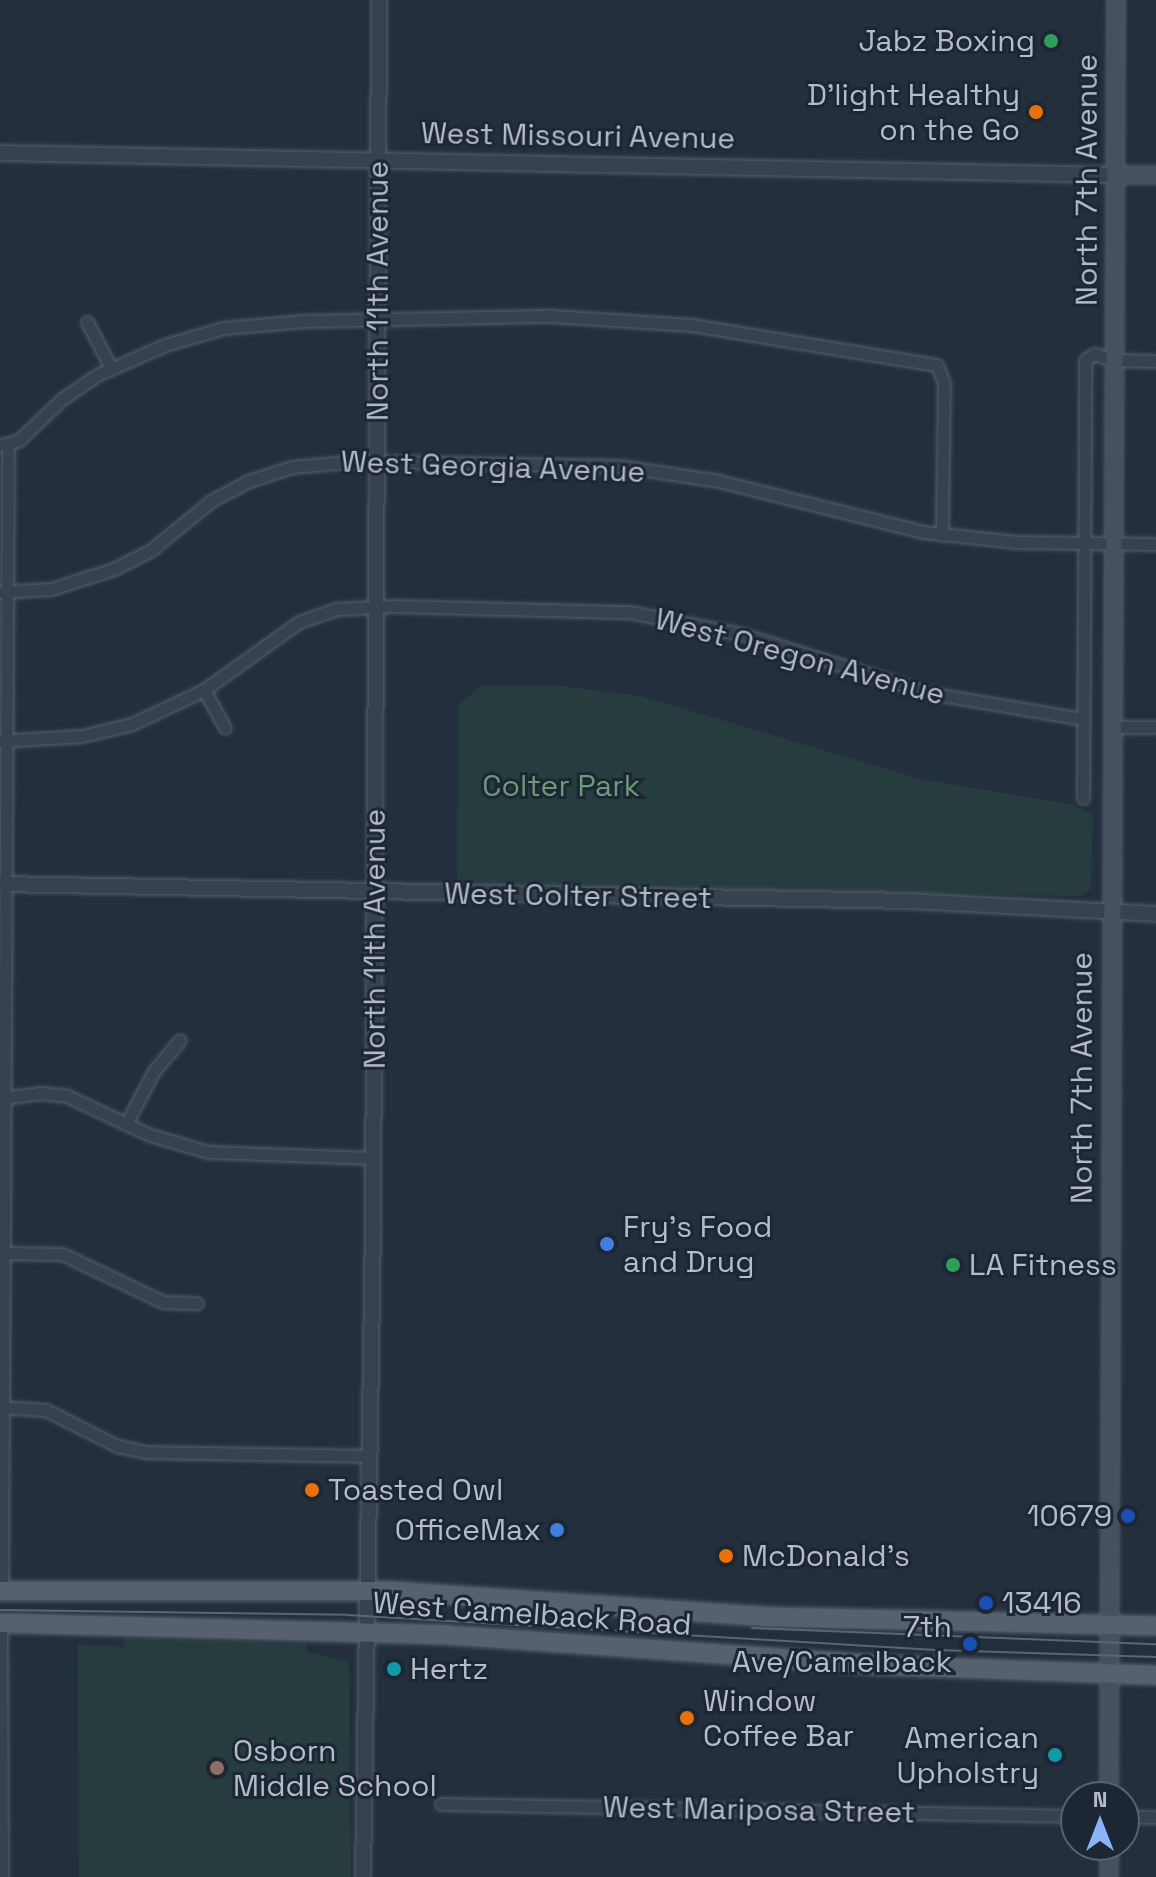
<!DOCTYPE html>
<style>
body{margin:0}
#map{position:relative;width:1156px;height:1877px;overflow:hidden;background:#242f3e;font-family:"Space Grotesk",sans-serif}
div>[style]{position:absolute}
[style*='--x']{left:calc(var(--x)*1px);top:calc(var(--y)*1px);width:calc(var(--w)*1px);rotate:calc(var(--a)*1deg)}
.green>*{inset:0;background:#263c3f}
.roads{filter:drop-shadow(0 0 2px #565f6c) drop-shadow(0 0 2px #565f6c)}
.minor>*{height:11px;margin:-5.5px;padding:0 5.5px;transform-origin:5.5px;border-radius:5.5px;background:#38414e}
.tertiary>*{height:14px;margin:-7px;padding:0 7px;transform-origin:7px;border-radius:7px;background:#38414e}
.secondary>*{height:16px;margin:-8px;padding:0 8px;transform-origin:8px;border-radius:8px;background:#465061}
.primary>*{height:18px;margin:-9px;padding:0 9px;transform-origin:9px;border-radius:9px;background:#56606e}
.tram>*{height:2px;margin:-1px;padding:0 1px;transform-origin:1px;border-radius:1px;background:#5a6575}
.dots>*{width:22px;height:22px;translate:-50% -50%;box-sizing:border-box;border:4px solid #1d2633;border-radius:50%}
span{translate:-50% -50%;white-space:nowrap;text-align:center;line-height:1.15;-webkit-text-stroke:6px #1d2633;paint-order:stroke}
.poi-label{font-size:30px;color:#b4bcc9}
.right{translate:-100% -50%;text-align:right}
.left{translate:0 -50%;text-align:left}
.street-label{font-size:30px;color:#b4bcc9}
.park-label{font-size:30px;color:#6b9a76}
.north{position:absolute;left:1060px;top:1781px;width:80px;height:80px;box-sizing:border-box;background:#1d2633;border:2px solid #59626f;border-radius:50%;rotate:0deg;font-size:22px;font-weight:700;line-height:32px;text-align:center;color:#b4bcc9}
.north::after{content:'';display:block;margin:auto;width:28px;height:36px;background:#8ab4f8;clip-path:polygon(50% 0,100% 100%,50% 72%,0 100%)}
</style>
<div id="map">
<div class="green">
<i style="clip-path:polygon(480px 686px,561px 686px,641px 696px,920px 779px,1074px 805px,1093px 815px,1091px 889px,1080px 896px,457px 884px,458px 706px)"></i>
<i style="clip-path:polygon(125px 1638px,306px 1644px,307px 1652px,349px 1662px,351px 1877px,79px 1877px,78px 1645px,124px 1647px)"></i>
</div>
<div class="roads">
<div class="minor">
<i style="--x:87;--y:322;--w:52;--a:62.4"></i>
<i style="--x:0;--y:445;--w:18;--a:-13"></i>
<i style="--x:18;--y:441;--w:61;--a:-43.7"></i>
<i style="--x:62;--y:399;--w:42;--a:-34.4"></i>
<i style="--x:97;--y:375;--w:74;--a:-23.8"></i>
<i style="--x:165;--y:345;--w:60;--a:-16.3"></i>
<i style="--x:223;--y:328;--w:81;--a:-4.9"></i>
<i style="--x:304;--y:321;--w:247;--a:-1.2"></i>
<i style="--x:551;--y:316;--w:141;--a:3.7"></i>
<i style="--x:692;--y:325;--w:248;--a:9.3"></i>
<i style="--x:937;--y:365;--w:19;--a:69"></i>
<i style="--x:944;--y:383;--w:152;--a:90.8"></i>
<i style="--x:0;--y:592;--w:51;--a:-3.4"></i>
<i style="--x:51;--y:589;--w:66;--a:-17.6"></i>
<i style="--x:114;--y:569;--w:42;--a:-27.2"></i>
<i style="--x:151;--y:550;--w:77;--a:-39.2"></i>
<i style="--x:211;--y:501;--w:40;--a:-28"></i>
<i style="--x:246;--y:482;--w:48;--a:-18.1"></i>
<i style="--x:292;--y:467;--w:66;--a:-5.2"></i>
<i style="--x:358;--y:461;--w:261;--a:1.1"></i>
<i style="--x:619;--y:466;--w:101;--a:8.5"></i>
<i style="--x:719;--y:481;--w:210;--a:14"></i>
<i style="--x:923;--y:532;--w:94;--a:6.1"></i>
<i style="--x:1016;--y:542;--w:140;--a:0.8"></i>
<i style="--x:204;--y:690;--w:43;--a:61.1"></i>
<i style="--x:1111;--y:727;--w:45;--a:0"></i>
<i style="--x:0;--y:741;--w:82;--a:-3.5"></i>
<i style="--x:82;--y:736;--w:51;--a:-13.5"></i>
<i style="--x:132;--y:724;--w:80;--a:-25.3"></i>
<i style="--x:204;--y:690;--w:117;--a:-35.6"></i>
<i style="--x:299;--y:622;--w:39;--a:-19"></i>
<i style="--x:336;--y:609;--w:58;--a:-3"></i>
<i style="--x:394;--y:606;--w:235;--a:1.5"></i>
<i style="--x:629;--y:612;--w:114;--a:11.1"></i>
<i style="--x:741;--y:634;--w:197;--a:17.4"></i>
<i style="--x:929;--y:693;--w:156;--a:9.6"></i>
<i style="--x:1083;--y:798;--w:438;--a:-89.7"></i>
<i style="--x:1085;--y:360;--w:11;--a:-34"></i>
<i style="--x:1094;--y:354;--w:21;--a:17"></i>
<i style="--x:1114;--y:360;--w:42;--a:1.4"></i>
<i style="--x:1;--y:1098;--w:39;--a:-7"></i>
<i style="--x:40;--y:1093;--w:27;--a:6"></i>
<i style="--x:67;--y:1096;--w:92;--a:25.2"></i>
<i style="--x:150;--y:1135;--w:60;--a:16.3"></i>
<i style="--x:208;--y:1152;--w:165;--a:2.1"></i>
<i style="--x:126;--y:1124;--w:60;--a:-62.2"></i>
<i style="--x:154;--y:1071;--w:40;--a:-50"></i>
<i style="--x:1;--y:1253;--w:61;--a:0.9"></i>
<i style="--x:62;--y:1254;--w:112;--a:25.4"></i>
<i style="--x:163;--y:1302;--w:34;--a:2"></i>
<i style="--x:0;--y:1407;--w:46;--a:3.7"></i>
<i style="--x:46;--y:1410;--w:80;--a:26.9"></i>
<i style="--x:117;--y:1446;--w:30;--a:12"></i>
<i style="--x:146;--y:1452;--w:224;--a:1"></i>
<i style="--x:2;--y:1591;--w:1144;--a:-89.7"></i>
<i style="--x:1;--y:1623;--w:254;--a:89.8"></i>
<i style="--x:441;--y:1804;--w:635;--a:1.08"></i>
<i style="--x:1124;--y:1817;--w:32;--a:0"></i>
</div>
<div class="tertiary">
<i style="--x:0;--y:153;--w:1115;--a:1.13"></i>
<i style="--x:0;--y:884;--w:908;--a:1.07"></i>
<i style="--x:908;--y:901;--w:248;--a:3"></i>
<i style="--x:363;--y:1877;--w:653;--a:-89.12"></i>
<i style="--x:373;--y:1224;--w:1224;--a:-89.72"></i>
</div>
<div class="secondary">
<i style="--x:1115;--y:175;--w:41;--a:0"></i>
<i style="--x:1109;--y:1797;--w:1797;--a:-89.78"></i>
<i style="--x:1109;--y:1845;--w:32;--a:90"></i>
</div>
<div class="primary">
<i style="--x:0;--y:1591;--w:391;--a:0"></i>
<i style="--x:391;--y:1591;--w:383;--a:3.9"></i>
<i style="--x:773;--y:1617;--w:383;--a:1.3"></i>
<i style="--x:0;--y:1623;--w:448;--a:1.5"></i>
<i style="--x:448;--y:1635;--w:432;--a:4"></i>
<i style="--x:879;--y:1665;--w:277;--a:2.1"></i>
</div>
</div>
<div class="tram">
<i style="--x:0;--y:1610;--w:347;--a:0.8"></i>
<i style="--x:347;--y:1615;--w:590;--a:3.4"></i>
<i style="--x:936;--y:1650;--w:220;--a:1.8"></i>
<i style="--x:752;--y:1628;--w:404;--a:2.3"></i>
</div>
<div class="dots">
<i style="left:1051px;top:41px;background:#2e9e5b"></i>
<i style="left:1036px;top:112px;background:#e8710a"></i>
<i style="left:607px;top:1244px;background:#3f7fe0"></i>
<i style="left:953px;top:1265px;background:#2e9e5b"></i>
<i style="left:312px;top:1490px;background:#e8710a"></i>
<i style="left:1128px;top:1516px;background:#1a4fb4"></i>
<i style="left:557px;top:1530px;background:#3f7fe0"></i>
<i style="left:726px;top:1556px;background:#e8710a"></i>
<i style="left:986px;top:1603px;background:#1a4fb4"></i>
<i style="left:970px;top:1644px;background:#1a4fb4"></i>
<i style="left:394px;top:1669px;background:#0f9aa8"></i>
<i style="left:687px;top:1718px;background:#e8710a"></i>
<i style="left:1055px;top:1755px;background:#0f9aa8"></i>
<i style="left:217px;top:1768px;background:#8d6e63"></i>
</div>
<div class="poi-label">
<span class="right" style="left:1035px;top:41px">Jabz Boxing</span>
<span class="right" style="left:1020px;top:112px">D'light Healthy<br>on the Go</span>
<span class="left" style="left:623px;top:1244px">Fry's Food<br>and Drug</span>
<span class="left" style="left:969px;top:1265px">LA Fitness</span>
<span class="left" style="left:328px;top:1490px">Toasted Owl</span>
<span class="right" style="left:1112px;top:1516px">10679</span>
<span class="right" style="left:541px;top:1530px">OfficeMax</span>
<span class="left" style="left:742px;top:1556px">McDonald's</span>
<span class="left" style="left:1002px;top:1603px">13416</span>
<span class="right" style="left:952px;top:1644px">7th<br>Ave/Camelback</span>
<span class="left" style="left:410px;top:1669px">Hertz</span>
<span class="left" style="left:703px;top:1718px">Window<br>Coffee Bar</span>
<span class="right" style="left:1039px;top:1755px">American<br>Upholstry</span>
<span class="left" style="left:233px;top:1768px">Osborn<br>Middle School</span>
</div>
<div class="street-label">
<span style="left:578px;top:136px;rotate:1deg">West Missouri Avenue</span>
<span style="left:1087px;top:180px;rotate:-90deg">North 7th Avenue</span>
<span style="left:378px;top:291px;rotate:-90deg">North 11th Avenue</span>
<span style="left:493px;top:467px;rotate:2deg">West Georgia Avenue</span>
<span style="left:800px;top:657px;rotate:15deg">West Oregon Avenue</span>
<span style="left:578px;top:896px;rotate:1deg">West Colter Street</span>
<span style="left:375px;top:939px;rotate:-90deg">North 11th Avenue</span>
<span style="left:1082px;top:1078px;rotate:-90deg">North 7th Avenue</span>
<span style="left:532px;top:1614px;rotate:4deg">West Camelback Road</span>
<span style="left:759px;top:1810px;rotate:1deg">West Mariposa Street</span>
</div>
<div class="park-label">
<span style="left:561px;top:786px">Colter Park</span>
</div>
<div class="north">N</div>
</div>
